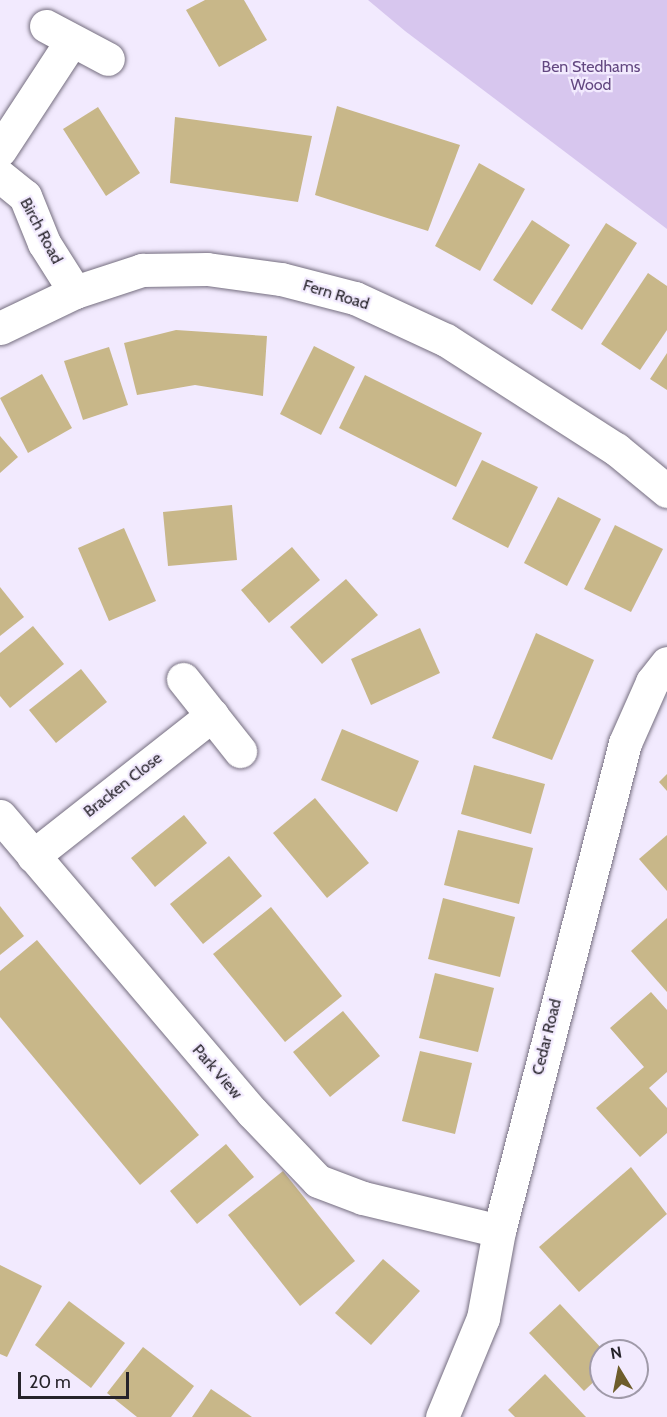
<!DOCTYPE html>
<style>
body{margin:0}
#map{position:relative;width:667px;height:1417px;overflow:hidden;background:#f2eafe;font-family:Cabin,sans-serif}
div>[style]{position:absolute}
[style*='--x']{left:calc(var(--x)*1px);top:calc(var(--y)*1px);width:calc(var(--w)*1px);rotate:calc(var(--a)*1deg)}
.green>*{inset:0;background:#d7c6ee}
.building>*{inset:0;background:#c8b789}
.roads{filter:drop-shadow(0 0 2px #756e7f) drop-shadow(0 0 2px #756e7f)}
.street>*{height:33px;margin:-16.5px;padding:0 16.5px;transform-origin:16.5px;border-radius:16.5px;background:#fff}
span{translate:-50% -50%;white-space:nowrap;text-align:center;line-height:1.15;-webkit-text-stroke:4.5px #f2eafe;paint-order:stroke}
.park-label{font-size:16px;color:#634881}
.street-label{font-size:16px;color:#26232a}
.north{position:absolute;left:589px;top:1339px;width:60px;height:60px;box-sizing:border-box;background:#f2eafe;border:2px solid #a09aa9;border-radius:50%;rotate:350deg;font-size:16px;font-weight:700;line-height:24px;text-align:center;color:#26232a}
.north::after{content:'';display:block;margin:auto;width:21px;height:27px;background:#6e5d2b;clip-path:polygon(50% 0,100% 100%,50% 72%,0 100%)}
.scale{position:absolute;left:18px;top:1372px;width:111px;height:27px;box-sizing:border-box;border:3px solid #26232a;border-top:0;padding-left:8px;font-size:18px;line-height:21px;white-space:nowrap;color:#26232a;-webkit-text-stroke:4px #f2eafe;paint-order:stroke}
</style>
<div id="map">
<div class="green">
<i style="clip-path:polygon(368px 0,667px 0,667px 229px,405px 31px)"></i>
</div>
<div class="building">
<i style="clip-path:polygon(205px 0,244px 0,267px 40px,219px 67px,186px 10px)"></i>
<i style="clip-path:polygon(337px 106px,460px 145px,428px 231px,315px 195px)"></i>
<i style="clip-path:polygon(98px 107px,140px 173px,106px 196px,63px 129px)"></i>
<i style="clip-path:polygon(175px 117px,312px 136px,298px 202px,170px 183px)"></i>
<i style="clip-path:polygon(479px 163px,525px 189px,480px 271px,435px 246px)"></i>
<i style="clip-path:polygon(532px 220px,570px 245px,532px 305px,493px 280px)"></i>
<i style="clip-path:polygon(606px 223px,637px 243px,582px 330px,551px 310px)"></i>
<i style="clip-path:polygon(648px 273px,667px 286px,667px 330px,640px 370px,601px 344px)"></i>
<i style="clip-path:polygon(176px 330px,267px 336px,263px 396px,195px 385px,137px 395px,124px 343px)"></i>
<i style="clip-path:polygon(314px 346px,355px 367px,321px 435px,280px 414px)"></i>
<i style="clip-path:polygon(109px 347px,128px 405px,83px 420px,64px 361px)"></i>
<i style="clip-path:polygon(667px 353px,667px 390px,650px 379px)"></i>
<i style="clip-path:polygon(42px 374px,72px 428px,28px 453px,0 398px)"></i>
<i style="clip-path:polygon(365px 375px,482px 433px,456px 487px,339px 428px)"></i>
<i style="clip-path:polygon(0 436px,18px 457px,0 473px)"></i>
<i style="clip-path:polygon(482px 460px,538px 487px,508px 548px,452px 519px)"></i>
<i style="clip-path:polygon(558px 497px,601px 519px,567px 586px,524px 563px)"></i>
<i style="clip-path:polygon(232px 505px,237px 560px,168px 566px,163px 512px)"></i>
<i style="clip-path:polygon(615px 525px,663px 549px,631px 612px,584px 589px)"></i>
<i style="clip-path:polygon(124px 528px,156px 601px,109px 621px,78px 548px)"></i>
<i style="clip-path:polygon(292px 547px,320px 580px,269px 623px,241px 590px)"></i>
<i style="clip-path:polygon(346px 579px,378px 615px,322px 664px,290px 627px)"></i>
<i style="clip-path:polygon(0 587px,24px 617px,0 636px)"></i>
<i style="clip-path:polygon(33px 626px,64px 664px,10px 708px,0 696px,0 653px)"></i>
<i style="clip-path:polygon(420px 628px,440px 673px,371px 705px,351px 659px)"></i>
<i style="clip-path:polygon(536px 633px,594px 660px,552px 760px,492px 738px)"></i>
<i style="clip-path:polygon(81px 669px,107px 702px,56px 743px,29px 710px)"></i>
<i style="clip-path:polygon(342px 729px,419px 761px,397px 812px,321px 780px)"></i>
<i style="clip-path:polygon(474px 765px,545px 784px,531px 834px,461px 814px)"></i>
<i style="clip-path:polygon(667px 774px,667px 791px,659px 782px)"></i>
<i style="clip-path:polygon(315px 798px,369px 863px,327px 898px,273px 833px)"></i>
<i style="clip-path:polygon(184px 815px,207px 843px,155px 887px,131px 858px)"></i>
<i style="clip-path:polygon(458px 830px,533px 848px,519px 904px,444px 885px)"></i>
<i style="clip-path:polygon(667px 835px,667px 891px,639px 859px)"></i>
<i style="clip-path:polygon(229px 856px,262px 896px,203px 944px,170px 904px)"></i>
<i style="clip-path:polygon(443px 898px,515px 917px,500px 977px,428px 959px)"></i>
<i style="clip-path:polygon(0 906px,24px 936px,0 955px)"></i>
<i style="clip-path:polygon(271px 907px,342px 996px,285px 1042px,213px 954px)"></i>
<i style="clip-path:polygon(667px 918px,667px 992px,631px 951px)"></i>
<i style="clip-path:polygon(37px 940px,199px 1135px,140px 1185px,0 1017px,0 971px)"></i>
<i style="clip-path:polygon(435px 973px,494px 988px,478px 1052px,419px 1038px)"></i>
<i style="clip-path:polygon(651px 992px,667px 1010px,667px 1072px,649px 1088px,667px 1108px,667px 1133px,640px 1157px,596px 1108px,644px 1067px,610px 1028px)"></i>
<i style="clip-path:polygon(343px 1011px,380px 1056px,330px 1097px,293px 1052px)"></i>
<i style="clip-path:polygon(420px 1051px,472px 1063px,455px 1134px,402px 1121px)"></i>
<i style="clip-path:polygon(226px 1144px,254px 1177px,197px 1224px,170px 1191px)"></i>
<i style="clip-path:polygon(631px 1167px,667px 1214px,579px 1292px,539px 1247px)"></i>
<i style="clip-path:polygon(283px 1171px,355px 1261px,300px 1306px,228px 1215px)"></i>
<i style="clip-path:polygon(383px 1259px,420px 1291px,371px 1345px,335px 1313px)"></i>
<i style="clip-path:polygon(0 1265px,42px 1286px,7px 1357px,0 1354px)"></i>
<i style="clip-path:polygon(69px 1301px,125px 1343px,91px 1388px,35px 1345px)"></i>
<i style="clip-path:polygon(560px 1304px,604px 1351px,601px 1375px,584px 1391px,529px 1333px)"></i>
<i style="clip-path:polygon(143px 1347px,194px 1386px,171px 1417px,137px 1417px,107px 1393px)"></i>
<i style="clip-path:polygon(545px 1374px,586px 1417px,515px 1417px,508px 1410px)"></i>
<i style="clip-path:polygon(211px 1389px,252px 1417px,192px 1417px)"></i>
</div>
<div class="roads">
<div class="street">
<i style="--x:46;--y:26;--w:70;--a:28"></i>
<i style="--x:0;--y:150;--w:131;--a:-56.8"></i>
<i style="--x:0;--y:176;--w:32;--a:39"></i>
<i style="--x:25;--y:196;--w:51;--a:68"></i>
<i style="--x:44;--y:243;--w:58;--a:57.7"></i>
<i style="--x:0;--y:328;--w:83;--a:-25.6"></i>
<i style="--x:75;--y:292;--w:71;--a:-18.2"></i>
<i style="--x:142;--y:270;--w:65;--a:-0.9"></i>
<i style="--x:207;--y:269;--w:75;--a:7.7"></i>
<i style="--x:281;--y:279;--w:76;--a:14.4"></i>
<i style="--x:355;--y:298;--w:100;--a:24.8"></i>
<i style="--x:446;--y:340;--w:202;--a:32.7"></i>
<i style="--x:616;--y:449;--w:66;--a:39.5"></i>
<i style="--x:183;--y:679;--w:92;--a:51.6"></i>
<i style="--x:0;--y:816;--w:389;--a:49.6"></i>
<i style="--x:252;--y:1112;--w:95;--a:46.3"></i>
<i style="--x:318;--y:1181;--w:48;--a:20.7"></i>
<i style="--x:363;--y:1198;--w:140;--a:13.6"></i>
<i style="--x:33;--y:856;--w:228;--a:-38.2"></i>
<i style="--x:442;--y:1417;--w:107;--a:-67.5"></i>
<i style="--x:483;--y:1318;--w:88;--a:-79.6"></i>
<i style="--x:499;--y:1231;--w:504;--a:-75.52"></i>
<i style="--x:625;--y:743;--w:67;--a:-66.1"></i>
<i style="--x:652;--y:682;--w:24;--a:-52"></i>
</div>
</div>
<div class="park-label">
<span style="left:591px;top:76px">Ben Stedhams<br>Wood</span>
</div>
<div class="street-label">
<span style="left:41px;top:231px;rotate:62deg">Birch Road</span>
<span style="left:336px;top:295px;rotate:17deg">Fern Road</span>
<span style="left:123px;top:785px;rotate:-38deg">Bracken Close</span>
<span style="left:547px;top:1037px;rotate:-76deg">Cedar Road</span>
<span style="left:217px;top:1072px;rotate:49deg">Park View</span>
</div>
<div class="north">N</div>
<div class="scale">20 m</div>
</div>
